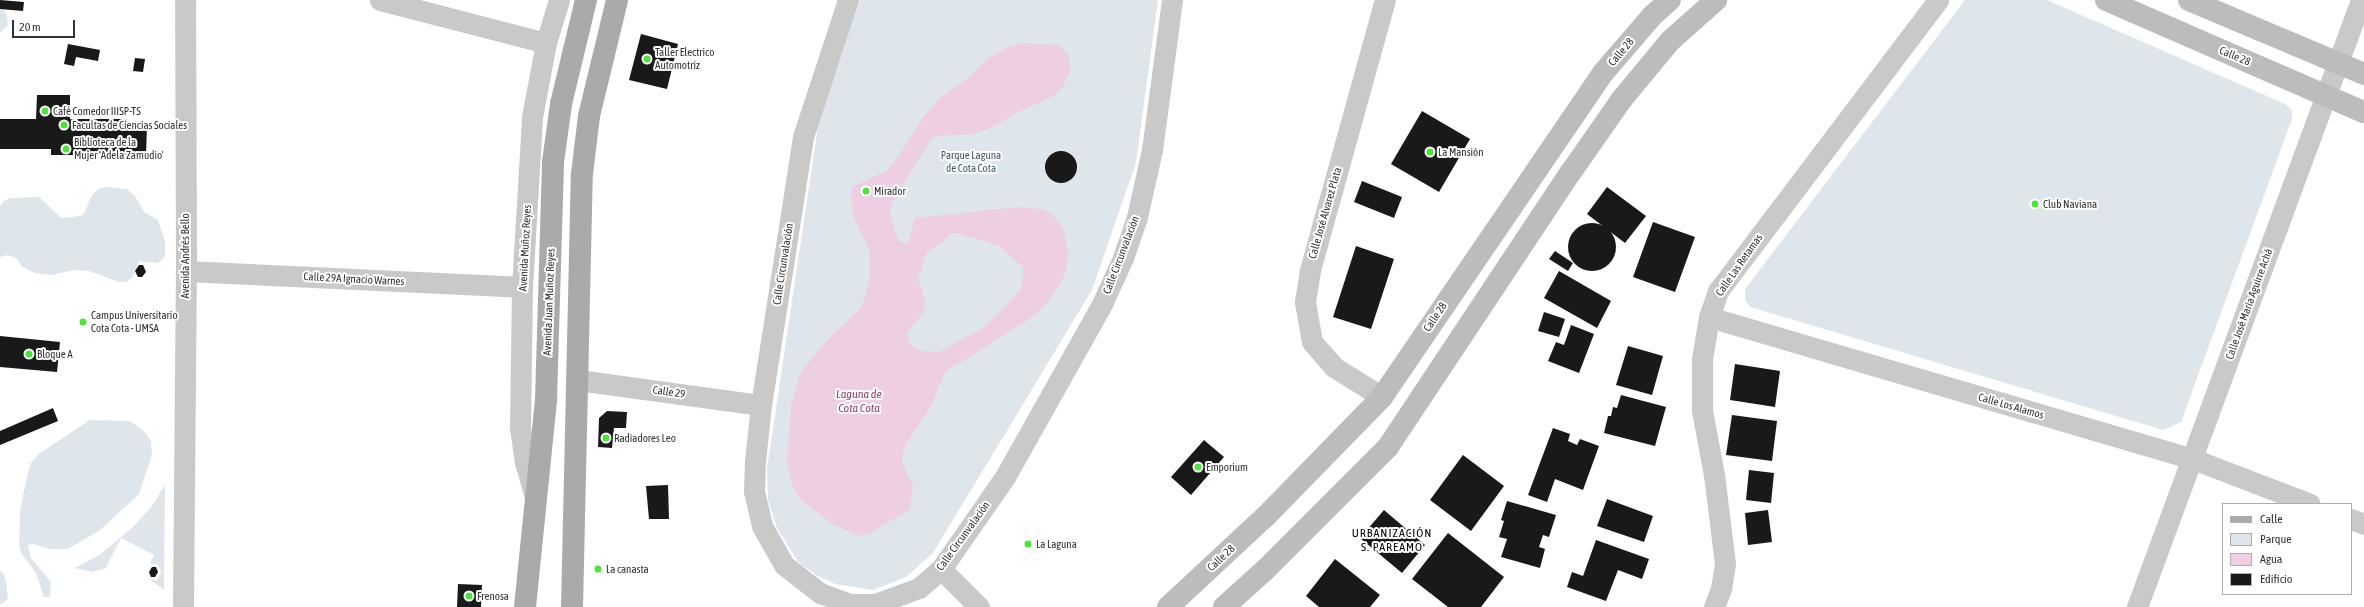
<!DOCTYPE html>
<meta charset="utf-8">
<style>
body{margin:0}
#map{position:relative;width:2364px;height:607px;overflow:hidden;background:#fff;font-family:"Asap Condensed",sans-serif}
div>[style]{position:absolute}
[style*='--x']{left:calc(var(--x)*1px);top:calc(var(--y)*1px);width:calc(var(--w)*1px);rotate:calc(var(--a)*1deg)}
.green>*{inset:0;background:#dee6ec}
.water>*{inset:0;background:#eecee2}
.building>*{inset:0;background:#191919}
.round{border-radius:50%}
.street>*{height:21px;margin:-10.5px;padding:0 10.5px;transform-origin:10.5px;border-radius:10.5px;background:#c9c9c9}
.secondary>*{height:22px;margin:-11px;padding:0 11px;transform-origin:11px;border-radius:11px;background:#bcbcbc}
.primary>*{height:22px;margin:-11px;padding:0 11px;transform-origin:11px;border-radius:11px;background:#aaa}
.dots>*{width:11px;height:11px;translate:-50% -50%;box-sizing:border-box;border:2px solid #fff;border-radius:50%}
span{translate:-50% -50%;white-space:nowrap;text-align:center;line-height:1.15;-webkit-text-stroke:4px #fff;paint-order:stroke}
.street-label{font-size:11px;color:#323232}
.poi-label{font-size:11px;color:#323232}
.left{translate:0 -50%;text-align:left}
.park-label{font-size:11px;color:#3f576f}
.water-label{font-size:12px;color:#963f77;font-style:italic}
.neighbourhood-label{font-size:12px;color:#000;letter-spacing:1px}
.legend{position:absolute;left:2222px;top:503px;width:130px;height:92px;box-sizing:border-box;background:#fff;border:1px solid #adadad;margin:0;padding:5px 7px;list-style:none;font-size:12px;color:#323232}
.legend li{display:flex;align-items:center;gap:8px;height:20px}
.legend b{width:20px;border:1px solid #adadad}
.scale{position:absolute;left:12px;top:20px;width:63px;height:18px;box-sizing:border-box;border:2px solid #323232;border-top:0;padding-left:5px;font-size:12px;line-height:14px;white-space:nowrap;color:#323232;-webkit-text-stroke:3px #fff;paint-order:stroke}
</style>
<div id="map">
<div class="green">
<i style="clip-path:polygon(860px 0,1158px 0,1136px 163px,1092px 290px,933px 553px,906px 577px,873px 590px,835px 584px,816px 575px,798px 562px,777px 528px,768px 500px,767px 469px,818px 126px)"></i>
<i style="clip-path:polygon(1965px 0,2047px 0,2285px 104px,2292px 110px,2292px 119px,2181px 422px,2163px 430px,1750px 307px,1745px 300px,1745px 289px)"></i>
<i style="clip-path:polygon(0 1px,7px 16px,8px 25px,0 33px)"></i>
<i style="clip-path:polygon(106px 187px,127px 189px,135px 196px,144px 212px,158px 220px,165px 241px,165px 256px,162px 260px,157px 263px,139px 261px,132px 278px,126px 282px,119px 282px,89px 271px,74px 270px,52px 275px,35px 273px,22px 267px,17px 259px,8px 255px,0 257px,0 206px,4px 201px,10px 198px,39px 197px,61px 218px,73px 217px,83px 215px,92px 195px,98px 189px)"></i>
<i style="clip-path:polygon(90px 420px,130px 421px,144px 431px,151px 441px,152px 455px,139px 494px,100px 530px,68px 549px,50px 549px,33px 544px,28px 545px,31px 558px,51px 582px,50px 597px,44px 597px,36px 573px,21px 553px,19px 544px,20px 512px,27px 476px,31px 463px,40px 453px)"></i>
<i style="clip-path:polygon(165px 485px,164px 590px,149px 579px,157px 580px,161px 572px,158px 564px,150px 564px,154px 555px,121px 538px,106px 568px,92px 572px,75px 568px,101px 554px,133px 527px,152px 506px)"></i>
<i style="clip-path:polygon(0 570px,4px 574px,6px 581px,8px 599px,2px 604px,0 604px)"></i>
</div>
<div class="water">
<i style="clip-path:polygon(evenodd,1022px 43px,1059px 45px,1068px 54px,1071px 71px,1060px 91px,1054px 96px,1016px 113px,991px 128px,973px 134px,937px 136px,931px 139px,892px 203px,890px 212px,897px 237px,899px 241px,905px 243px,909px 241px,915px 218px,1019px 207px,1041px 209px,1053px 215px,1063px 229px,1068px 250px,1066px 271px,1060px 285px,1045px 306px,1025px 322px,945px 372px,930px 408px,906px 444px,903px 453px,902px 463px,913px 485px,910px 509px,869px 534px,858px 536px,831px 523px,803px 502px,794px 489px,787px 466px,791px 405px,801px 372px,830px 337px,859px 310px,866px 296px,870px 274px,869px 249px,854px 218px,851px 199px,852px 187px,886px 171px,894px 163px,926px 114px,940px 98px,972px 75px,987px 59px,1010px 46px,1022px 43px,957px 233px,999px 246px,1023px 267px,1023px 277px,1020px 290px,1013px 298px,983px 328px,939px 352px,922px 351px,911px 345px,907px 334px,924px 311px,926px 302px,918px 279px,927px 252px,943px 242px,950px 234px,957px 233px)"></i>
</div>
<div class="building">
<i style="clip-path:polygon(0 0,24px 2px,23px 11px,0 9px)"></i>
<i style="clip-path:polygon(641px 34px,678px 44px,667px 89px,629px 80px)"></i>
<i style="clip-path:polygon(68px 44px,100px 50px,98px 61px,76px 57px,74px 66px,64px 64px)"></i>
<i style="clip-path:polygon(135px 58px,145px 59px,143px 72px,133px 71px)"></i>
<i style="clip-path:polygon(37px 95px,70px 95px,70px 119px,127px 119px,127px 126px,147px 126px,146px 155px,51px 155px,51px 149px,0 149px,0 119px,36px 119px)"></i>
<i style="clip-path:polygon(1422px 111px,1470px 139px,1439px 192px,1391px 164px)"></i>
<i class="round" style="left:1045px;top:151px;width:32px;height:32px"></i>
<i style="clip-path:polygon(1362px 181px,1402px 197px,1394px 218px,1354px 202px)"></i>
<i style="clip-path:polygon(1607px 187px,1646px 216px,1625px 243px,1587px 214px)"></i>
<i style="clip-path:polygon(1653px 222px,1695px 237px,1675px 292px,1633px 277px)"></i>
<i class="round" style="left:1568px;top:223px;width:48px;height:48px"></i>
<i style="clip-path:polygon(1356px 246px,1394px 259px,1371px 329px,1333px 317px)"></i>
<i style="clip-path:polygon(1555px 251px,1573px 263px,1568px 271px,1549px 259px)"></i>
<i style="clip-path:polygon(139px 265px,143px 265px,146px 272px,142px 277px,138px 277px,135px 271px)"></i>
<i style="clip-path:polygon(1559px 271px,1611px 301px,1597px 328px,1544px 298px)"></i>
<i style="clip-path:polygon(1544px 312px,1565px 319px,1559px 337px,1538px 331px)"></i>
<i style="clip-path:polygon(1571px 325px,1594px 334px,1579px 373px,1548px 361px,1556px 342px,1564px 345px)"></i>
<i style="clip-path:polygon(0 336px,60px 342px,57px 372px,0 367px)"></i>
<i style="clip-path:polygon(1628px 346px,1663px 356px,1652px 395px,1616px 385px)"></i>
<i style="clip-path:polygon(1735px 364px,1780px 371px,1775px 407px,1730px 400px)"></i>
<i style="clip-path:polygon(1621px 395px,1666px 407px,1655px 446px,1604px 433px,1608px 416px,1611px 416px,1613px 407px,1617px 408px)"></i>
<i style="clip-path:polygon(53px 408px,58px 421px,0 445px,0 431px)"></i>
<i style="clip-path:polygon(607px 411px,627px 412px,626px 428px,614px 428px,612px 448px,598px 447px,599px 418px)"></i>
<i style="clip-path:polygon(1732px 415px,1777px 421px,1772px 461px,1726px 455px)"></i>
<i style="clip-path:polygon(1553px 428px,1570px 434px,1568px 441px,1577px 445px,1580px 439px,1599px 446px,1583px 490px,1555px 479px,1547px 502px,1528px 495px)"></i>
<i style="clip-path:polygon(1204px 440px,1224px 457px,1191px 495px,1171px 477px)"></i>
<i style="clip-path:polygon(1463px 455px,1504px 486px,1471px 531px,1430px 500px)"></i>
<i style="clip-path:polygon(1749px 470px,1774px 473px,1771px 503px,1746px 500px)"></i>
<i style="clip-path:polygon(668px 485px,669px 519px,649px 519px,646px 486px)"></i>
<i style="clip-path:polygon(1607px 499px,1653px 516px,1644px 542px,1597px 526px)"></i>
<i style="clip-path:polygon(1507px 501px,1556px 515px,1549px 537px,1543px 535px,1539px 547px,1545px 549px,1540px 568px,1501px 557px,1507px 539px,1499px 537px,1504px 521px,1501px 520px)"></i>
<i style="clip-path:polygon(1384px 510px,1425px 545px,1402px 573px,1360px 538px)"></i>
<i style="clip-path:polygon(1768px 510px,1772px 542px,1748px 545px,1745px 513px)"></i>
<i style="clip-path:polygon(1448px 533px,1504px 577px,1481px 607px,1448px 607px,1412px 579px)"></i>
<i style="clip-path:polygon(1596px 540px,1649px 559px,1642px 579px,1618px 570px,1606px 601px,1567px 587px,1572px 572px,1583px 576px)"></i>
<i style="clip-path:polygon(1335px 559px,1380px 595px,1370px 607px,1319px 607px,1306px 596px)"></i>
<i style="clip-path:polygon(152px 567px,156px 567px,158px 572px,155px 577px,151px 577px,149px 572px)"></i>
<i style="clip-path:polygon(458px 584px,482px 585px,481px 607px,457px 607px)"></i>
</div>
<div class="street">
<i style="--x:380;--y:0;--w:171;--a:14.5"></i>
<i style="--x:848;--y:0;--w:144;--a:108.2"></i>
<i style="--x:803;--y:137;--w:271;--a:98.9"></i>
<i style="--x:761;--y:405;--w:56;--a:96.1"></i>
<i style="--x:755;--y:461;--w:30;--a:92"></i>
<i style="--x:754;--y:491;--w:36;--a:77"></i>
<i style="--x:762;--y:526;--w:45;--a:60.6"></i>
<i style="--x:784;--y:565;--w:46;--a:37.9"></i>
<i style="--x:820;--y:593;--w:33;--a:20"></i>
<i style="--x:851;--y:604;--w:24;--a:0"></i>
<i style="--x:875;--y:604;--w:47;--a:-20"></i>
<i style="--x:919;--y:588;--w:29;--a:-41"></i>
<i style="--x:941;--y:569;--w:112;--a:-55.2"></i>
<i style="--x:1005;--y:477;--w:198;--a:-60.7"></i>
<i style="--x:1102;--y:304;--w:51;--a:-65.5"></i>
<i style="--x:1123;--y:258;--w:43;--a:-71.1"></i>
<i style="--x:1137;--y:217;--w:69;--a:-77.4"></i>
<i style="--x:1152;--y:150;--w:151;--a:-82.4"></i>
<i style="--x:186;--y:271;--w:336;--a:2.7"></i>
<i style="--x:1709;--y:317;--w:504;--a:16.35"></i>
<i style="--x:2193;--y:459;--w:125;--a:21"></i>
<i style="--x:578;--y:380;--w:185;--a:7.8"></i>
<i style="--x:1382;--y:397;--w:57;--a:-148"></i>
<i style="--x:1334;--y:367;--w:33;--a:-131"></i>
<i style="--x:1312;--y:342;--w:41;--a:-99.9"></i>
<i style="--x:1305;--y:302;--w:32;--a:-81"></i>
<i style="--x:1310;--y:270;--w:280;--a:-74.5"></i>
<i style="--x:535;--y:497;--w:35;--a:-106"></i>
<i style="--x:525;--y:463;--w:34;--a:-98"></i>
<i style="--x:520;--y:429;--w:142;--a:-89.2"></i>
<i style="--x:522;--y:287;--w:170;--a:-86.6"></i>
<i style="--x:532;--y:117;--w:75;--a:-79.3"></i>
<i style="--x:546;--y:43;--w:45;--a:-73.2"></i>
<i style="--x:2351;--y:519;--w:14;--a:21"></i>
<i style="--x:941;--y:569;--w:54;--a:45"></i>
<i style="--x:183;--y:607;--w:348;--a:-89.5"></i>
<i style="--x:186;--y:259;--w:259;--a:-90.2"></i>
<i style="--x:1714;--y:607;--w:19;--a:-69"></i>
<i style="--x:1721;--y:589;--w:25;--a:-81"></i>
<i style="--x:1725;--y:564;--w:90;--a:-97"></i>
<i style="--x:1714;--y:475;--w:66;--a:-100.5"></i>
<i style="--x:1702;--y:410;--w:51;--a:-90"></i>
<i style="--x:1702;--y:359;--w:43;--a:-80.5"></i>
<i style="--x:1709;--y:317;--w:28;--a:-71"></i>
<i style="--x:1718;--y:291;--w:365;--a:-52.9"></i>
<i style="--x:2137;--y:607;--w:647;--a:-69.74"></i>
</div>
<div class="secondary">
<i style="--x:2106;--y:0;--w:281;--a:23.5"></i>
<i style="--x:2189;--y:0;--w:190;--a:22.9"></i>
<i style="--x:1168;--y:607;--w:134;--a:-42.9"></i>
<i style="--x:1266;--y:516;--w:166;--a:-45.7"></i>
<i style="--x:1382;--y:397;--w:392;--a:-55.7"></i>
<i style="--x:1603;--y:73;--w:75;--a:-49.3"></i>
<i style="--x:1652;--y:16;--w:24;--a:-42"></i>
<i style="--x:1224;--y:607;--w:57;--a:-42.1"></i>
<i style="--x:1266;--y:569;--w:173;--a:-45"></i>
<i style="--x:1388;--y:447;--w:330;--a:-56.4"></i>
<i style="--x:1571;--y:172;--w:89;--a:-55.1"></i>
<i style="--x:1622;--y:99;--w:75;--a:-50.4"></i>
<i style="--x:1670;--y:41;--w:62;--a:-41.7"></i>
</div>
<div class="primary">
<i style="--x:525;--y:607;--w:208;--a:-84.2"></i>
<i style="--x:546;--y:400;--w:238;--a:-88.3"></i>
<i style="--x:553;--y:162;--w:59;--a:-82.1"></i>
<i style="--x:561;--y:104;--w:107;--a:-76.5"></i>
<i style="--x:572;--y:607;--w:433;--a:-88.7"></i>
<i style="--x:582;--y:174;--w:58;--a:-83.1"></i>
<i style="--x:589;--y:116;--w:119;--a:-76.4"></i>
</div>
<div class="dots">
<i style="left:647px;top:59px;background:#4be539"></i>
<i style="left:45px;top:111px;background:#4be539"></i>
<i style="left:64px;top:125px;background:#4be539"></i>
<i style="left:66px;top:149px;background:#4be539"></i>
<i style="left:1430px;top:152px;background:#4be539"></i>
<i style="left:866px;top:191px;background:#4be539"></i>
<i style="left:2035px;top:204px;background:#4be539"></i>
<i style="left:83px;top:322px;background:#4be539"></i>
<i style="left:29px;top:354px;background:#4be539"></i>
<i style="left:606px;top:438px;background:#4be539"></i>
<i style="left:1198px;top:467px;background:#4be539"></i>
<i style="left:1028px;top:544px;background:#4be539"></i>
<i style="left:598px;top:569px;background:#4be539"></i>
<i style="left:469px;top:596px;background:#4be539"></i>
</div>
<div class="street-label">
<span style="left:1621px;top:52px;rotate:-50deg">Calle 28</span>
<span style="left:2235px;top:56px;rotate:23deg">Calle 28</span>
<span style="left:1325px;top:213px;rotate:-74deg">Calle José Alvarez Plata</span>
<span style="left:525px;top:248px;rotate:-87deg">Avenida Muñoz Reyes</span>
<span style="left:1121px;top:255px;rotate:-69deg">Calle Circunvalación</span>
<span style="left:185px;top:256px;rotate:-90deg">Avenida Andrés Bello</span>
<span style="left:783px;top:264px;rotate:-81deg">Calle Circunvalación</span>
<span style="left:1739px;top:265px;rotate:-55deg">Calle Las Retamas</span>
<span style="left:354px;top:279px;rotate:3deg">Calle 29A Ignacio Warnes</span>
<span style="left:549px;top:302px;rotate:-88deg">Avenida Juan Muñoz Reyes</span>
<span style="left:2249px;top:304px;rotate:-70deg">Calle José María Aguirre Achá</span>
<span style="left:1435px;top:317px;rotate:-56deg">Calle 28</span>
<span style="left:669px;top:392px;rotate:8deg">Calle 29</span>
<span style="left:2011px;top:406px;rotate:16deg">Calle Los Alamos</span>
<span style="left:963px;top:536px;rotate:-54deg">Calle Circunvalación</span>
<span style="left:1221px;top:558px;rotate:-43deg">Calle 28</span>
</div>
<div class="poi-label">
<span class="left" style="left:655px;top:59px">Taller Electrico<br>Automotriz</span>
<span class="left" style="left:53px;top:111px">Café Comedor IIISP-TS</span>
<span class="left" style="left:72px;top:125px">Facultas de Ciencias Sociales</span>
<span class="left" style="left:74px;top:149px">Biblioteca de la<br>Mujer 'Adela Zamudio'</span>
<span class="left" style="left:1438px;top:152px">La Mansión</span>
<span class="left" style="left:874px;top:191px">Mirador</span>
<span class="left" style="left:2043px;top:204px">Club Naviana</span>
<span class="left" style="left:91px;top:322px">Campus Universitario<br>Cota Cota - UMSA</span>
<span class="left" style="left:37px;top:354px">Bloque A</span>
<span class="left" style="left:614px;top:438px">Radiadores Leo</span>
<span class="left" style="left:1206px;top:467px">Emporium</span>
<span class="left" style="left:1036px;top:544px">La Laguna</span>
<span class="left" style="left:606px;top:569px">La canasta</span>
<span class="left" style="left:477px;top:596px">Frenosa</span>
</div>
<div class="park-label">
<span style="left:971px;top:162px">Parque Laguna<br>de Cota Cota</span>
</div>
<div class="water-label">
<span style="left:859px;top:402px">Laguna de<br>Cota Cota</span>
</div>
<div class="neighbourhood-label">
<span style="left:1392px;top:541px">URBANIZACIÓN<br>S. PAREAMO</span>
</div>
<ul class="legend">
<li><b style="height:5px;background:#aaa"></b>Calle</li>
<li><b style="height:11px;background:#dee6ec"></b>Parque</li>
<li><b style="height:11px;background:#eecee2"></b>Agua</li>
<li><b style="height:11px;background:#191919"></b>Edificio</li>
</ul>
<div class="scale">20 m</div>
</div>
